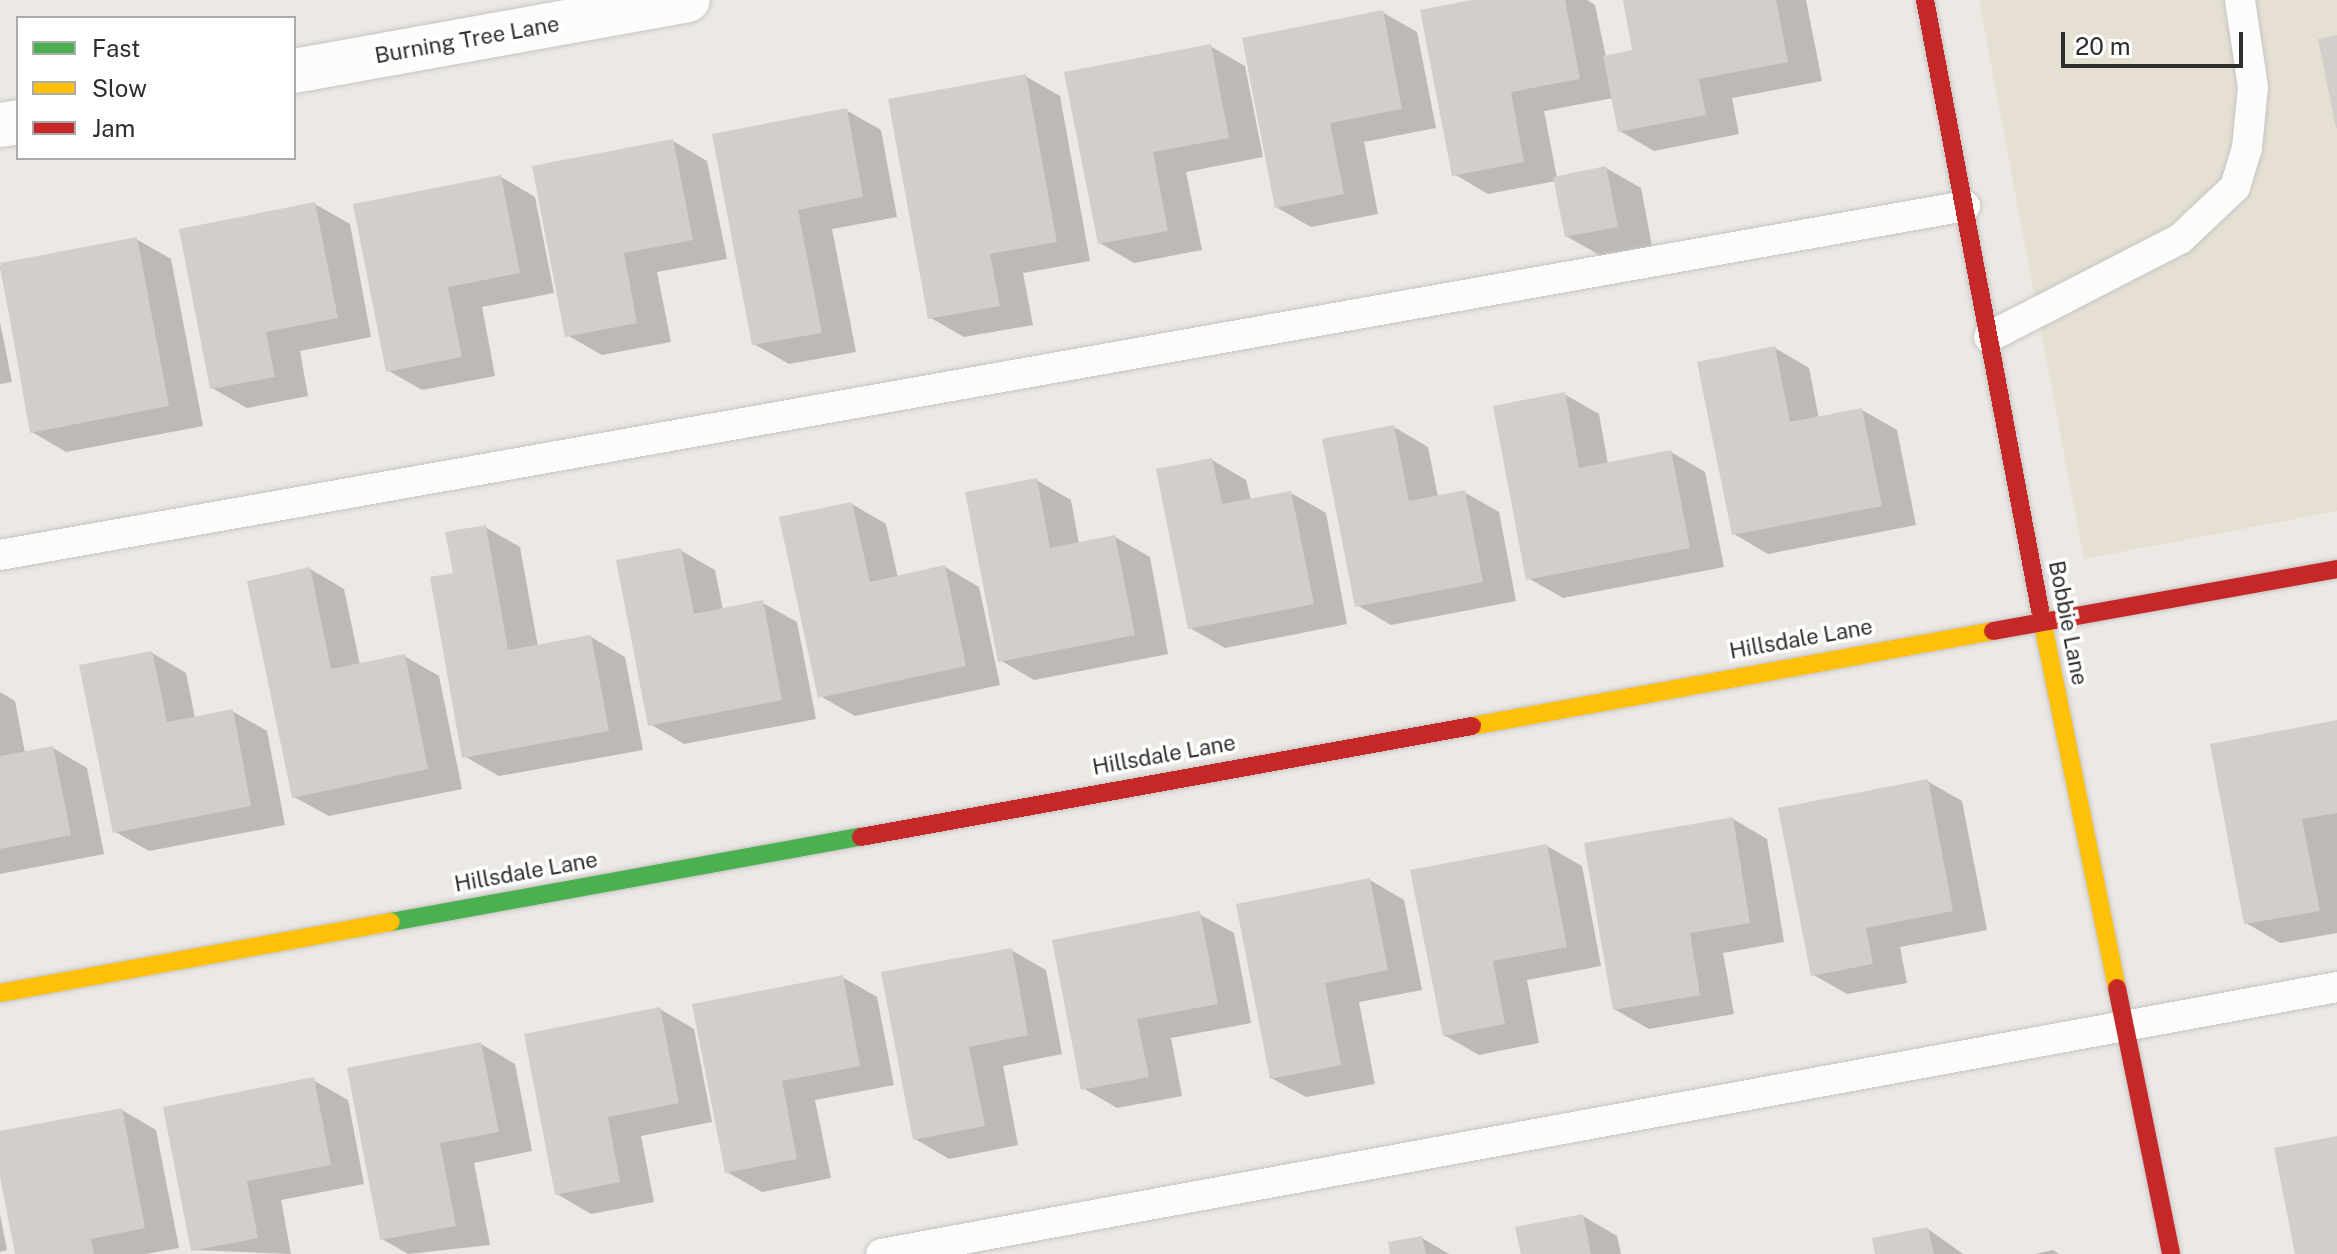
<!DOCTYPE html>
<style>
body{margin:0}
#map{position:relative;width:2337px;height:1254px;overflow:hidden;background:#ece8e4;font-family:"Public Sans",sans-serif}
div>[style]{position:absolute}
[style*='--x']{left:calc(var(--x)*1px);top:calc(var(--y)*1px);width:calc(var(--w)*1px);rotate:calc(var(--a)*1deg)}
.education>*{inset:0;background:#e6e0d3}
.shadow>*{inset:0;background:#0003}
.building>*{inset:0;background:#d1cecb}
.roads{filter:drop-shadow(0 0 2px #c5c4c5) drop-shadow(0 0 2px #c5c4c5)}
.lane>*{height:30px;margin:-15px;padding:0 15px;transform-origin:15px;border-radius:15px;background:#fcfcfb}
.street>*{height:44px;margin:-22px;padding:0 22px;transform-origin:22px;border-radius:22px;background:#fcfcfb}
.fast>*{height:18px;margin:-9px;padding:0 9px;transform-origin:9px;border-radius:9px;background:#4caf50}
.slow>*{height:18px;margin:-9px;padding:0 9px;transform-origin:9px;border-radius:9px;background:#ffc107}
.jam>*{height:18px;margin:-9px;padding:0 9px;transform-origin:9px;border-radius:9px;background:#c62828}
span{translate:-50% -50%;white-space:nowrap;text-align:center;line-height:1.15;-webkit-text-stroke:7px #fff;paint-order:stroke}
.street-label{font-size:22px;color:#2e2e2e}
.legend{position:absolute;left:16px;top:16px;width:280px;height:144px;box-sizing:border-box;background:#fff;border:2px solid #ababab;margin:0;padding:10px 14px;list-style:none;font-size:24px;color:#2e2e2e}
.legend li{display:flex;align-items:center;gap:16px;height:40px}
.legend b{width:40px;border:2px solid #ababab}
.scale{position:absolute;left:2061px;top:32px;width:182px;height:36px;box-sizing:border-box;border:4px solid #2e2e2e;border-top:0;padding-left:10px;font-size:24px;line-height:28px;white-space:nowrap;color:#2e2e2e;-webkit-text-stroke:6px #fff;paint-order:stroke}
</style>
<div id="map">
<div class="education">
<i style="clip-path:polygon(1979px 0,2337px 0,2337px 511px,2084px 559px)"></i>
</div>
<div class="shadow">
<i style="clip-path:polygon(1482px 0,1587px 0,1595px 5px,1606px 57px,1635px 52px,1625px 0,1806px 0,1822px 81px,1732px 98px,1739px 134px,1654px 151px,1620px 131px,1613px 98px,1544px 111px,1557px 178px,1606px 168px,1641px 188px,1652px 246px,1601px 256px,1566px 236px,1556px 181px,1488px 194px,1454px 174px)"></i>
<i style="clip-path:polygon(1382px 12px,1417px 32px,1436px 128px,1364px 142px,1378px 214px,1311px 227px,1276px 207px)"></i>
<i style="clip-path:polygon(1210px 46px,1245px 66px,1263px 157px,1186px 172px,1202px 250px,1134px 263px,1100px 243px)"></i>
<i style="clip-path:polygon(1025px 76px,1060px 96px,1090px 261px,1023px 273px,1033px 325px,964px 337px,929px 317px)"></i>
<i style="clip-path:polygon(846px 110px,881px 130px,897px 217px,832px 229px,856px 352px,789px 364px,754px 344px,715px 136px)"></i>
<i style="clip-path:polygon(673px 141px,707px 161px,727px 259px,657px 272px,671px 342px,602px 355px,567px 335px)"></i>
<i style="clip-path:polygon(501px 177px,535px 197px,554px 293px,482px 307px,495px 376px,422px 390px,387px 370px)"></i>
<i style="clip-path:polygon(315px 204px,350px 224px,371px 337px,300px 351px,308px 396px,247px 408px,212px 388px)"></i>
<i style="clip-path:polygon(136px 239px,171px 259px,203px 426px,66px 452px,32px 432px,0 266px)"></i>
<i style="clip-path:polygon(0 322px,12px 382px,0 384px)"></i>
<i style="clip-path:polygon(1775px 348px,1809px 368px,1819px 419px,1862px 410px,1897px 430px,1916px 525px,1768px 554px,1734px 534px)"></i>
<i style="clip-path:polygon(1564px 394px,1599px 414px,1608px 464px,1671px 452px,1705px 472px,1724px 567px,1563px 598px,1528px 578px)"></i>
<i style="clip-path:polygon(1394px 427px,1428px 447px,1438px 497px,1464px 492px,1499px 512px,1516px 601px,1391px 625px,1357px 605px)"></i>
<i style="clip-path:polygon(1212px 460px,1246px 480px,1251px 500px,1291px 493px,1326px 513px,1347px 624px,1225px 648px,1190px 628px)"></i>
<i style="clip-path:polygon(1036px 480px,1071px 500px,1079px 544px,1115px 537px,1150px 557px,1168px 654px,1034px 680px,1000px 660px)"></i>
<i style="clip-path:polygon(852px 504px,886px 524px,898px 578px,945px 567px,979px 587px,1000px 685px,855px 716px,820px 696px)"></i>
<i style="clip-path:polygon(485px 527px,520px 547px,538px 647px,591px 637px,625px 657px,643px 750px,499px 776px,464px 756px,455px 575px)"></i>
<i style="clip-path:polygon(680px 550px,715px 570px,723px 610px,763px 603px,797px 622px,816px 719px,684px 744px,650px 724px)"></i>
<i style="clip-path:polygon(310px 569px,344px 589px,360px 665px,404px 656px,439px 676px,462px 789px,329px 816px,294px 797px)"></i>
<i style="clip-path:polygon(152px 653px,186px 673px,195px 718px,232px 711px,267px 731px,285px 825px,149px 851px,114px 831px)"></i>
<i style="clip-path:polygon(0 692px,15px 701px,25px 753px,53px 748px,87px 768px,104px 854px,0 874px)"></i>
<i style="clip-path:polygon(2337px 722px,2337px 933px,2280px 943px,2246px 923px)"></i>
<i style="clip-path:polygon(1927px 781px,1962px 801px,1987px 930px,1900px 947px,1907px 983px,1847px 994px,1812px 974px)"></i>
<i style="clip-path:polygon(1733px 819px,1767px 839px,1784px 942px,1723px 953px,1734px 1014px,1649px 1029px,1614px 1009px)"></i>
<i style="clip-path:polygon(1547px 846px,1582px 866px,1601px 966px,1527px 980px,1539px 1043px,1479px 1055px,1444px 1035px)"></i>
<i style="clip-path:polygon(1370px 880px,1404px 900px,1422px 990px,1359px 1002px,1375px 1084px,1306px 1097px,1271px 1078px)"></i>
<i style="clip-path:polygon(1199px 914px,1234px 933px,1251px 1023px,1171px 1038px,1182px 1096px,1117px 1108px,1083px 1088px)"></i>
<i style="clip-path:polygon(1011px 950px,1046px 970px,1062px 1054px,1003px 1066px,1018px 1145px,949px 1159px,915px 1139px)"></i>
<i style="clip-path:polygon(842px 977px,877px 997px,894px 1085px,815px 1100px,831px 1178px,762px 1192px,727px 1172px)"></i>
<i style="clip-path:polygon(660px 1009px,694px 1029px,712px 1122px,641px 1136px,654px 1202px,591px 1214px,557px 1194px)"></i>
<i style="clip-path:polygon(481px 1044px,515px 1064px,532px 1151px,474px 1163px,490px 1245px,408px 1254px,382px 1239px)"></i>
<i style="clip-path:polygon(313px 1080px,348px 1100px,364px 1184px,281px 1200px,291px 1254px,193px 1250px)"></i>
<i style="clip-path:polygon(122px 1110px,156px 1130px,179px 1248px,146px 1254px,17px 1254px,0 1166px,0 1133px)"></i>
<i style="clip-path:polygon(0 1214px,7px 1250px,0 1252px)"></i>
<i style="clip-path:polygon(1583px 1216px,1617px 1236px,1621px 1254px,1523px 1254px)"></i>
<i style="clip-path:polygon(1928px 1229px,1963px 1254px,1877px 1254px)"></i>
<i style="clip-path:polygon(1422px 1238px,1449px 1254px,1392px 1254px)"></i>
<i style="clip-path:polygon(2053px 1250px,2059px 1254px,2035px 1254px)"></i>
</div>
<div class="building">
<i style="clip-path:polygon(1472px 0,1565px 0,1580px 79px,1511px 92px,1524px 162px,1452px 176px,1420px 10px)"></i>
<i style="clip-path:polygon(1623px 0,1776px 0,1788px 62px,1699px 79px,1706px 115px,1618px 132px,1603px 56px,1632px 50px)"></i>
<i style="clip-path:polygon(1383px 10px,1402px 109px,1330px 123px,1344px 194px,1275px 208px,1242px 38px)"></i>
<i style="clip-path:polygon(2337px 35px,2337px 128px,2336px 128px,2318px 39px)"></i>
<i style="clip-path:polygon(1211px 44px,1229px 138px,1153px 152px,1168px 231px,1098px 244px,1064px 72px)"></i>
<i style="clip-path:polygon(1026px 74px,1057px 242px,990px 254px,1000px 306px,928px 319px,888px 99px)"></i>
<i style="clip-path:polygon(847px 108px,863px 197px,798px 210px,822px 333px,752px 345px,712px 134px)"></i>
<i style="clip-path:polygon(673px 139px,693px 240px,624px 253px,637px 323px,565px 337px,532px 166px)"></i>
<i style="clip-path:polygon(1606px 166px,1618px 227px,1565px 237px,1553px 177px)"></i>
<i style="clip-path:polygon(501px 175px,520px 273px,448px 287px,462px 357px,386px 372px,353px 204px)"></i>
<i style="clip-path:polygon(315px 202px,338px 318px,266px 332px,275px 377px,210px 389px,179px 229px)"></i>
<i style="clip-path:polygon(137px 237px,169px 406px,30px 433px,0 263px)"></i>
<i style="clip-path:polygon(1775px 346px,1790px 422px,1862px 408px,1882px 506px,1732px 535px,1697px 362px)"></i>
<i style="clip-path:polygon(1565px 392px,1579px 468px,1671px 450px,1690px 548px,1526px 580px,1493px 406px)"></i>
<i style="clip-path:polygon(1394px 425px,1409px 501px,1465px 490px,1483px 582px,1355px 607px,1322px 439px)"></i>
<i style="clip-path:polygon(1212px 458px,1222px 504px,1291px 491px,1314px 604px,1188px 629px,1156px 469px)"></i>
<i style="clip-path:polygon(1037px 478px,1050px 548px,1115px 535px,1135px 635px,998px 662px,965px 492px)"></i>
<i style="clip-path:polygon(852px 502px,870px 582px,945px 565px,966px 666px,818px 698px,779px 517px)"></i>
<i style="clip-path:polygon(486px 525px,508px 650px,591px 635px,609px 731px,462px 758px,430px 577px,453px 573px,445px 532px)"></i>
<i style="clip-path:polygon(681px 548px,694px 614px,763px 600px,782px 700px,648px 726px,616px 560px)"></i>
<i style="clip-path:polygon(310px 567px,331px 669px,405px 654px,428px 769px,292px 798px,247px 581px)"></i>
<i style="clip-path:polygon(152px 651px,167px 722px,233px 709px,251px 806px,113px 833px,79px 665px)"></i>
<i style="clip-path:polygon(2337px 720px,2337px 813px,2302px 819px,2320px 911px,2244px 924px,2210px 744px)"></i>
<i style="clip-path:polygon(53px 746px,71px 835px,0 849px,0 756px)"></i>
<i style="clip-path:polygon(1928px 779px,1953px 911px,1866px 928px,1873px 964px,1811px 976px,1778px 808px)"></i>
<i style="clip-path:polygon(1733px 817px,1750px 923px,1690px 933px,1700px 995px,1613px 1010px,1584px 843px)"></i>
<i style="clip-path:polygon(1547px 844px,1567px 947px,1493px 961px,1505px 1024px,1443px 1036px,1410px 870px)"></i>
<i style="clip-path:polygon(1370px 878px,1388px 970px,1325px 983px,1341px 1065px,1270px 1079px,1236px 904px)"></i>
<i style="clip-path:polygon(1200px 911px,1218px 1004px,1137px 1019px,1149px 1077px,1081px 1090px,1052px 940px)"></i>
<i style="clip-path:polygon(1012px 948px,1028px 1035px,969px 1047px,985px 1126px,913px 1140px,881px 972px)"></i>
<i style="clip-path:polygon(843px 975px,860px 1066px,782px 1081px,797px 1159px,725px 1173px,692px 1004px)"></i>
<i style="clip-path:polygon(660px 1007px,679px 1103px,608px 1117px,620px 1182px,555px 1195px,524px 1034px)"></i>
<i style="clip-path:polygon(481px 1042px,499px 1132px,440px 1143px,456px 1226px,380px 1240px,347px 1068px)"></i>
<i style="clip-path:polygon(314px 1077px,331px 1165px,247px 1181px,258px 1238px,191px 1251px,163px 1107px)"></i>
<i style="clip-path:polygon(122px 1108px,145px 1228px,91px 1239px,94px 1254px,15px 1254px,0 1176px,0 1131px)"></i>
<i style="clip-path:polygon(2337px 1136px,2337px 1254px,2295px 1254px,2274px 1148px)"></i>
<i style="clip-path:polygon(1583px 1214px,1591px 1254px,1521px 1254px,1515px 1227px)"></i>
<i style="clip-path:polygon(1928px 1227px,1934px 1254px,1875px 1254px,1872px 1238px)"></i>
<i style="clip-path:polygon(1422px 1236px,1426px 1254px,1390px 1254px,1388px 1242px)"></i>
</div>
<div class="roads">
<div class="lane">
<i style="--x:1989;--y:337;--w:215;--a:-27.2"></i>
<i style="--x:2180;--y:239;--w:76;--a:-43.4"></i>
<i style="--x:2235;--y:187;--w:41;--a:-72.9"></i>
<i style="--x:2247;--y:148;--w:61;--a:-84.4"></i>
<i style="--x:2253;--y:87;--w:88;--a:-98.5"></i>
<i style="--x:0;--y:555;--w:1996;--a:-10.07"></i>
<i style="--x:881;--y:1254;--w:1480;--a:-10.39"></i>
</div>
<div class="street">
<i style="--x:294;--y:71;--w:400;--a:-10.2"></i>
<i style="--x:0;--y:125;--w:18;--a:-9"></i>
</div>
<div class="fast">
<i style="--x:391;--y:922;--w:478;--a:-10.3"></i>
</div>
<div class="slow">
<i style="--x:2040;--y:610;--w:386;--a:78.5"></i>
<i style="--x:1472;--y:726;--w:530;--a:-10.33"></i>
<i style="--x:0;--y:993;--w:397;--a:-10.3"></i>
</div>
<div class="jam">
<i style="--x:1925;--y:0;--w:621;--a:79.32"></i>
<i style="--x:1993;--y:631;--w:350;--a:-10.2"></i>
<i style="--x:861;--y:837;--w:621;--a:-10.3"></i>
<i style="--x:2117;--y:988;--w:271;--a:78.5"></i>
</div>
</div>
<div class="street-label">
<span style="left:467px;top:40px;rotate:-10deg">Burning Tree Lane</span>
<span style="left:2068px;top:623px;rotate:79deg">Bobbie Lane</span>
<span style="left:1801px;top:639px;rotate:-10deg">Hillsdale Lane</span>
<span style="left:1164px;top:755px;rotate:-10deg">Hillsdale Lane</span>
<span style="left:526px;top:872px;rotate:-10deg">Hillsdale Lane</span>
</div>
<ul class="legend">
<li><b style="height:10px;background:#4caf50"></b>Fast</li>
<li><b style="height:10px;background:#ffc107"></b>Slow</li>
<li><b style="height:10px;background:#c62828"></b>Jam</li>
</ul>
<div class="scale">20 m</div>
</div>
